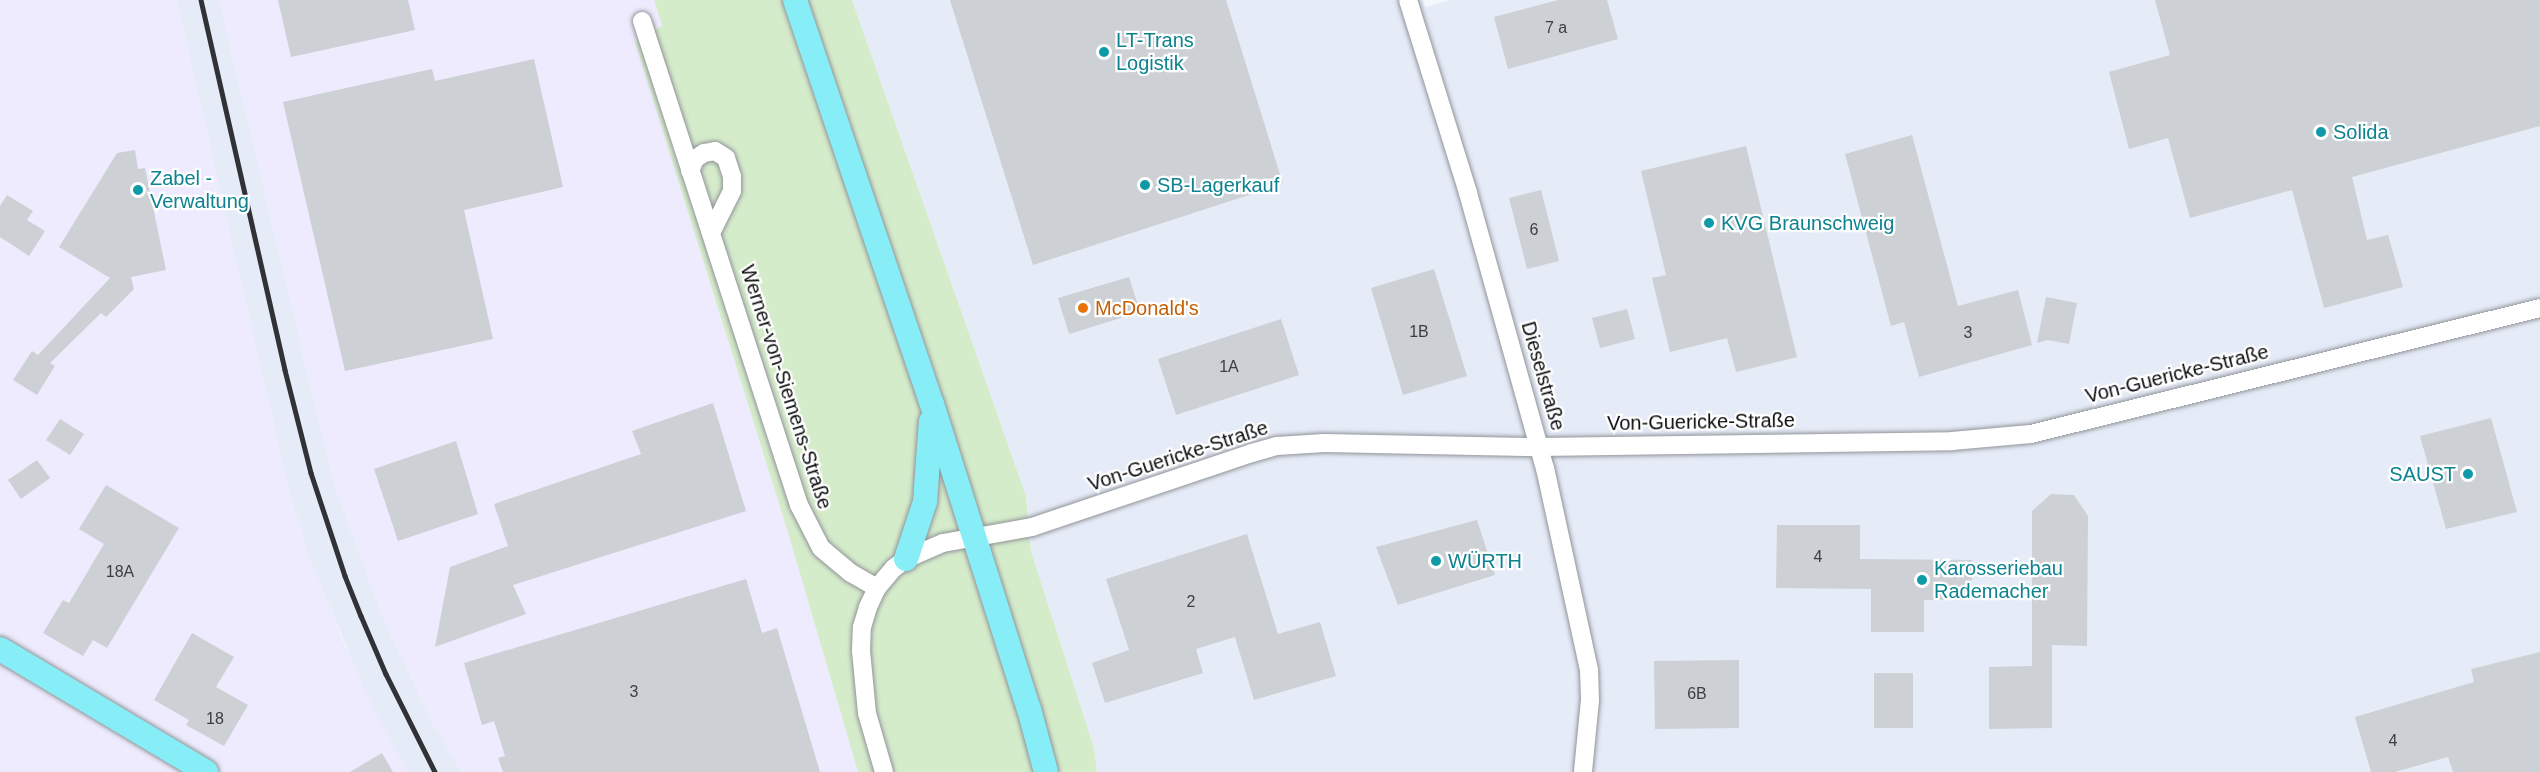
<!DOCTYPE html>
<meta charset="utf-8">
<style>
body{margin:0}
#map{position:relative;width:2540px;height:772px;overflow:hidden;background:#f4f7fd;font-family:Arial,sans-serif}
div>[style]{position:absolute}
[style*='--x']{left:calc(var(--x)*1px);top:calc(var(--y)*1px);width:calc(var(--w)*1px);rotate:calc(var(--a)*1deg)}
.commercial>*{inset:0;background:#edebfd}
.built>*{inset:0;background:#e5ebf7}
.green>*{inset:0;background:#d5eccb}
.building>*{inset:0;background:#cdd0d5}
.roads{filter:drop-shadow(0 0 2px #929499) drop-shadow(0 0 2px #929499)}
.minor>*{height:18px;margin:-9px;padding:0 9px;transform-origin:9px;border-radius:9px;background:#fff}
.major>*{height:24px;margin:-12px;padding:0 12px;transform-origin:12px;border-radius:12px;background:#87eef7}
.rail>*{height:4.5px;margin:-2.25px;padding:0 2.25px;transform-origin:2.25px;border-radius:2.25px;background:#313235}
.dots>*{width:16px;height:16px;translate:-50% -50%;box-sizing:border-box;border:3px solid #fff;border-radius:50%}
span{translate:-50% -50%;white-space:nowrap;text-align:center;line-height:1.15;-webkit-text-stroke:4.5px #fff;paint-order:stroke}
.number-label{font-size:16px;color:#3c3e40}
.number-label span{-webkit-text-stroke-width:0}
.culture-label{font-size:20px;color:#0d838f}
.left{translate:0 -50%;text-align:left}
.right{translate:-100% -50%;text-align:right}
.food-label{font-size:20px;color:#c56008}
.street-label{font-size:20px;color:#0c0d0f}
</style>
<div id="map">
<div class="commercial">
<i style="clip-path:polygon(0 0,177px 0,300px 528px,342px 639px,407px 772px,0 772px)"></i>
<i style="clip-path:polygon(219px 0,654px 0,662px 26px,635px 42px,789px 536px,858px 772px,461px 772px,433px 724px,386px 626px,333px 482px)"></i>
</div>
<div class="built">
<i style="clip-path:polygon(177px 0,219px 0,333px 482px,386px 626px,433px 724px,461px 772px,407px 772px,363px 686px,310px 559px,290px 493px)"></i>
<i style="clip-path:polygon(852px 0,1423px 0,1425px 7px,1450px 0,2540px 0,2540px 772px,1097px 772px,1094px 748px,1031px 551px,1026px 496px)"></i>
</div>
<div class="green">
<i style="clip-path:polygon(654px 0,852px 0,1026px 496px,1031px 551px,1094px 748px,1097px 772px,858px 772px,789px 536px,635px 42px,662px 26px)"></i>
</div>
<div class="building">
<i style="clip-path:polygon(278px 0,408px 0,415px 30px,291px 57px)"></i>
<i style="clip-path:polygon(950px 0,1226px 0,1283px 184px,1033px 265px)"></i>
<i style="clip-path:polygon(1558px 0,1607px 0,1618px 39px,1508px 69px,1494px 17px)"></i>
<i style="clip-path:polygon(2155px 0,2540px 0,2540px 126px,2352px 177px,2367px 240px,2388px 235px,2403px 287px,2324px 308px,2292px 190px,2190px 218px,2168px 138px,2129px 149px,2109px 72px,2170px 55px)"></i>
<i style="clip-path:polygon(534px 59px,563px 187px,464px 210px,493px 339px,345px 371px,283px 102px,432px 69px,435px 81px)"></i>
<i style="clip-path:polygon(1912px 135px,1958px 306px,2018px 290px,2032px 345px,1919px 377px,1904px 322px,1891px 326px,1845px 154px)"></i>
<i style="clip-path:polygon(1746px 146px,1797px 357px,1736px 372px,1727px 338px,1670px 352px,1652px 278px,1666px 275px,1641px 171px)"></i>
<i style="clip-path:polygon(135px 150px,138px 169px,145px 168px,166px 270px,131px 277px,134px 289px,106px 317px,101px 313px,50px 363px,55px 366px,37px 395px,13px 380px,32px 351px,38px 355px,110px 278px,59px 247px,117px 153px)"></i>
<i style="clip-path:polygon(1541px 190px,1559px 261px,1527px 269px,1509px 198px)"></i>
<i style="clip-path:polygon(7px 195px,33px 211px,27px 220px,45px 231px,29px 256px,0 237px,0 206px)"></i>
<i style="clip-path:polygon(1434px 269px,1467px 376px,1403px 395px,1371px 288px)"></i>
<i style="clip-path:polygon(1129px 277px,1140px 312px,1069px 334px,1058px 298px)"></i>
<i style="clip-path:polygon(2046px 297px,2077px 303px,2069px 344px,2048px 340px,2037px 343px)"></i>
<i style="clip-path:polygon(1627px 309px,1635px 339px,1600px 348px,1592px 318px)"></i>
<i style="clip-path:polygon(1281px 319px,1299px 375px,1176px 415px,1158px 359px)"></i>
<i style="clip-path:polygon(713px 403px,746px 511px,513px 585px,526px 614px,435px 647px,450px 567px,508px 546px,494px 504px,641px 454px,632px 431px)"></i>
<i style="clip-path:polygon(2491px 418px,2517px 512px,2446px 529px,2420px 436px)"></i>
<i style="clip-path:polygon(60px 419px,84px 434px,70px 455px,46px 440px)"></i>
<i style="clip-path:polygon(456px 441px,478px 514px,398px 541px,374px 469px)"></i>
<i style="clip-path:polygon(37px 460px,50px 478px,21px 499px,8px 480px)"></i>
<i style="clip-path:polygon(106px 485px,179px 528px,107px 648px,93px 640px,83px 656px,43px 633px,63px 600px,69px 603px,104px 544px,79px 529px)"></i>
<i style="clip-path:polygon(2051px 494px,2074px 495px,2088px 516px,2087px 646px,2052px 645px,2052px 728px,1989px 729px,1989px 667px,2032px 666px,2032px 511px)"></i>
<i style="clip-path:polygon(1477px 520px,1495px 575px,1398px 605px,1376px 547px)"></i>
<i style="clip-path:polygon(1777px 525px,1860px 525px,1860px 559px,1972px 560px,1972px 600px,1924px 600px,1924px 632px,1871px 632px,1871px 589px,1776px 588px)"></i>
<i style="clip-path:polygon(1247px 534px,1278px 634px,1320px 622px,1336px 676px,1254px 700px,1235px 637px,1196px 649px,1203px 673px,1105px 703px,1092px 663px,1129px 650px,1106px 579px)"></i>
<i style="clip-path:polygon(746px 579px,762px 633px,777px 628px,820px 772px,503px 772px,498px 758px,505px 756px,494px 721px,482px 725px,464px 663px)"></i>
<i style="clip-path:polygon(192px 633px,234px 657px,216px 687px,248px 705px,224px 746px,186px 725px,189px 720px,154px 700px)"></i>
<i style="clip-path:polygon(2540px 652px,2540px 772px,2453px 772px,2448px 757px,2395px 772px,2371px 772px,2355px 717px,2474px 682px,2471px 669px)"></i>
<i style="clip-path:polygon(1739px 660px,1739px 728px,1655px 729px,1654px 661px)"></i>
<i style="clip-path:polygon(1874px 673px,1913px 673px,1913px 728px,1874px 728px)"></i>
<i style="clip-path:polygon(382px 753px,393px 772px,350px 772px)"></i>
</div>
<div class="roads">
<div class="minor">
<i style="--x:1408;--y:0;--w:202;--a:72.7"></i>
<i style="--x:1468;--y:193;--w:286;--a:74.4"></i>
<i style="--x:1545;--y:468;--w:207;--a:77.7"></i>
<i style="--x:1589;--y:670;--w:30;--a:88"></i>
<i style="--x:1590;--y:700;--w:72;--a:95.6"></i>
<i style="--x:642;--y:21;--w:509;--a:72.03"></i>
<i style="--x:799;--y:505;--w:48;--a:62.9"></i>
<i style="--x:821;--y:548;--w:39;--a:40"></i>
<i style="--x:851;--y:573;--w:30;--a:30"></i>
<i style="--x:690;--y:171;--w:13;--a:-67"></i>
<i style="--x:695;--y:159;--w:11;--a:-34"></i>
<i style="--x:704;--y:153;--w:11;--a:-10"></i>
<i style="--x:715;--y:151;--w:13;--a:32"></i>
<i style="--x:726;--y:158;--w:19;--a:72"></i>
<i style="--x:732;--y:176;--w:15;--a:90"></i>
<i style="--x:732;--y:191;--w:45;--a:116.6"></i>
<i style="--x:884;--y:772;--w:61;--a:-106.1"></i>
<i style="--x:867;--y:713;--w:62;--a:-95.5"></i>
<i style="--x:861;--y:651;--w:24;--a:-88"></i>
<i style="--x:862;--y:627;--w:21;--a:-73"></i>
<i style="--x:868;--y:607;--w:21;--a:-65"></i>
<i style="--x:877;--y:588;--w:26;--a:-50"></i>
<i style="--x:894;--y:568;--w:15;--a:-37"></i>
<i style="--x:906;--y:559;--w:40;--a:-23.4"></i>
<i style="--x:943;--y:543;--w:90;--a:-10.2"></i>
<i style="--x:1032;--y:527;--w:232;--a:-18.6"></i>
<i style="--x:1252;--y:453;--w:26;--a:-16"></i>
<i style="--x:1277;--y:446;--w:47;--a:-3.7"></i>
<i style="--x:1324;--y:443;--w:215;--a:1.1"></i>
<i style="--x:1539;--y:447;--w:413;--a:-0.8"></i>
<i style="--x:1952;--y:441;--w:79;--a:-5.1"></i>
<i style="--x:2031;--y:434;--w:524;--a:-13.9"></i>
</div>
<div class="major">
<i style="--x:795;--y:0;--w:427;--a:71.3"></i>
<i style="--x:932;--y:404;--w:320;--a:72.4"></i>
<i style="--x:1029;--y:709;--w:65;--a:74.9"></i>
<i style="--x:906;--y:559;--w:60;--a:-71.6"></i>
<i style="--x:925;--y:502;--w:81;--a:-85.8"></i>
<i style="--x:0;--y:649;--w:240;--a:30.8"></i>
</div>
</div>
<div class="rail">
<i style="--x:201;--y:0;--w:379;--a:77.2"></i>
<i style="--x:285;--y:370;--w:106;--a:75.8"></i>
<i style="--x:311;--y:473;--w:108;--a:71.7"></i>
<i style="--x:345;--y:576;--w:43;--a:68.2"></i>
<i style="--x:361;--y:616;--w:63;--a:66.7"></i>
<i style="--x:386;--y:674;--w:110;--a:63.4"></i>
</div>
<div class="dots">
<i style="left:1104px;top:52px;background:#0f9aa8"></i>
<i style="left:2321px;top:132px;background:#0f9aa8"></i>
<i style="left:1145px;top:185px;background:#0f9aa8"></i>
<i style="left:138px;top:190px;background:#0f9aa8"></i>
<i style="left:1709px;top:223px;background:#0f9aa8"></i>
<i style="left:1083px;top:308px;background:#e8710a"></i>
<i style="left:2468px;top:474px;background:#0f9aa8"></i>
<i style="left:1436px;top:561px;background:#0f9aa8"></i>
<i style="left:1922px;top:580px;background:#0f9aa8"></i>
</div>
<div class="number-label">
<span style="left:1556px;top:28px">7 a</span>
<span style="left:1534px;top:230px">6</span>
<span style="left:1419px;top:332px">1B</span>
<span style="left:1968px;top:333px">3</span>
<span style="left:1229px;top:367px">1A</span>
<span style="left:1818px;top:557px">4</span>
<span style="left:120px;top:572px">18A</span>
<span style="left:1191px;top:602px">2</span>
<span style="left:634px;top:692px">3</span>
<span style="left:1697px;top:694px">6B</span>
<span style="left:215px;top:719px">18</span>
<span style="left:2393px;top:741px">4</span>
</div>
<div class="culture-label">
<span class="left" style="left:1116px;top:52px">LT-Trans<br>Logistik</span>
<span class="left" style="left:2333px;top:132px">Solida</span>
<span class="left" style="left:150px;top:190px">Zabel -<br>Verwaltung</span>
<span class="left" style="left:1157px;top:185px">SB-Lagerkauf</span>
<span class="left" style="left:1721px;top:223px">KVG Braunschweig</span>
<span class="right" style="left:2456px;top:474px">SAUST</span>
<span class="left" style="left:1448px;top:561px">WÜRTH</span>
<span class="left" style="left:1934px;top:580px">Karosseriebau<br>Rademacher</span>
</div>
<div class="food-label">
<span class="left" style="left:1095px;top:308px">McDonald's</span>
</div>
<div class="street-label">
<span style="left:2177px;top:374px;rotate:-14deg">Von-Guericke-Straße</span>
<span style="left:1543px;top:376px;rotate:74deg">Dieselstraße</span>
<span style="left:786px;top:387px;rotate:72deg">Werner-von-Siemens-Straße</span>
<span style="left:1701px;top:422px;rotate:-1deg">Von-Guericke-Straße</span>
<span style="left:1178px;top:456px;rotate:-18deg">Von-Guericke-Straße</span>
</div>
</div>
